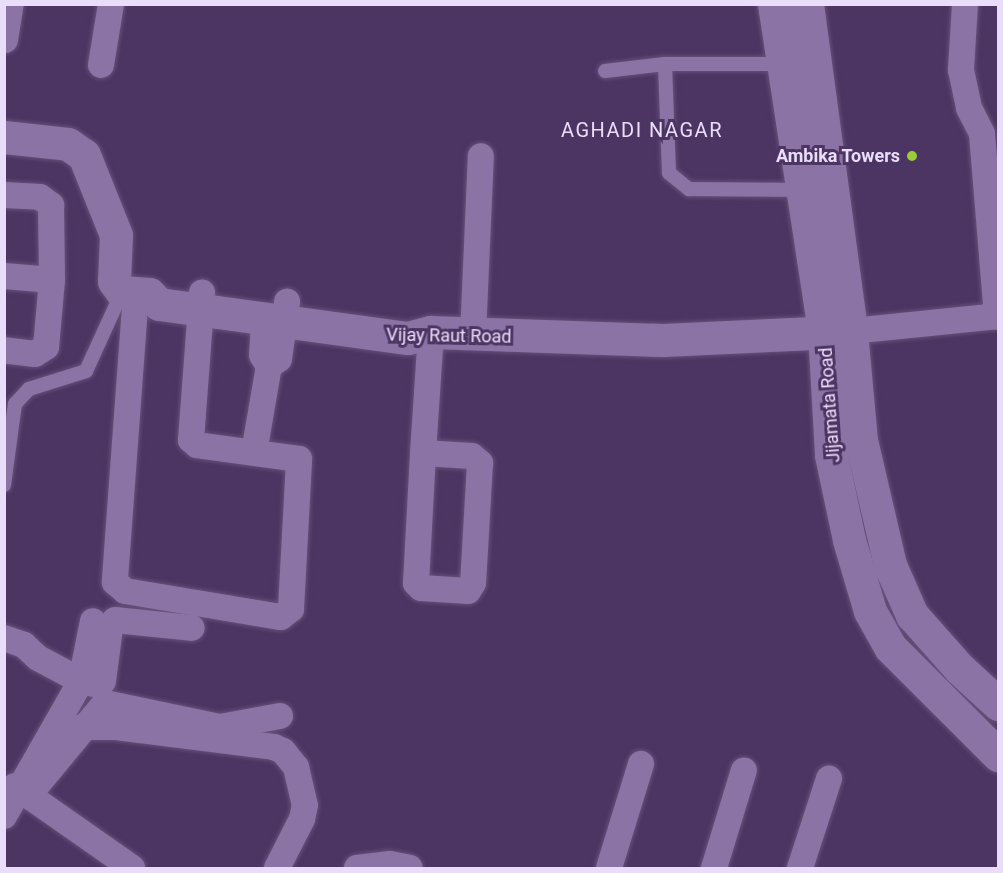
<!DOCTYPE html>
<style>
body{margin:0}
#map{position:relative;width:1003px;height:873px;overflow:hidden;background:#4c3463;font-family:Roboto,sans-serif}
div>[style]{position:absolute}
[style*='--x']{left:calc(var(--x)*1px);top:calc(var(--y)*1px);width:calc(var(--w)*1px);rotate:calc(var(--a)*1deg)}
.roads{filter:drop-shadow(0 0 2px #665178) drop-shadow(0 0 2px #665178)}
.service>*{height:14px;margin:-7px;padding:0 7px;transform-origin:7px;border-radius:7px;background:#8c73a6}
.minor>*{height:26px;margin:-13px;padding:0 13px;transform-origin:13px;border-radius:13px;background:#8c73a6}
.tertiary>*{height:33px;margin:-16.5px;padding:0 16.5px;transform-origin:16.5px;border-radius:16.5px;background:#8c73a6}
.dots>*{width:16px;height:16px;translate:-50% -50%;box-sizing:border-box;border:3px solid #4c3463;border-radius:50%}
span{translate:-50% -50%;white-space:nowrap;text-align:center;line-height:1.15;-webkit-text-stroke:6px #4c3463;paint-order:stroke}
.poi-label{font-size:18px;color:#eaddf9;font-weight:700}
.right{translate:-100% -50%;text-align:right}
.street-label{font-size:18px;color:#eaddf9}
.neighbourhood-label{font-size:20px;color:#eaddf9;letter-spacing:1.5px}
.frame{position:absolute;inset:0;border:6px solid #eaddf9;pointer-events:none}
</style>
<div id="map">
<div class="roads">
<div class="service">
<i style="--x:783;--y:64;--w:118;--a:180"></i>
<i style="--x:665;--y:64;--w:109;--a:87.9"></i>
<i style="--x:669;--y:173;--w:26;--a:39"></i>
<i style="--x:689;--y:189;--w:114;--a:0.5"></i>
<i style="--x:605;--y:71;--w:60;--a:-6.7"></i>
<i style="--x:4;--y:485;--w:82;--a:-82.3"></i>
<i style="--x:15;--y:404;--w:21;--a:-47"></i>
<i style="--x:29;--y:389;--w:60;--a:-17.5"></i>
<i style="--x:86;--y:371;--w:87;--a:-65.5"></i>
</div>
<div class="minor">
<i style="--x:965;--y:4;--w:66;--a:93.5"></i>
<i style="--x:961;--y:70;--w:39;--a:78"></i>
<i style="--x:969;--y:108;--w:29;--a:63"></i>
<i style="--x:982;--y:134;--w:183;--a:85.3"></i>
<i style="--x:5;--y:40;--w:36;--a:-81"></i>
<i style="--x:101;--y:65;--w:62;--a:-80.7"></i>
<i style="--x:4;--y:195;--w:36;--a:3"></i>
<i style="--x:40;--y:197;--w:14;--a:36"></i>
<i style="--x:51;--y:205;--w:75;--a:89.2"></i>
<i style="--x:4;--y:276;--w:48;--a:4.8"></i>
<i style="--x:52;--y:280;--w:67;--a:95.1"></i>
<i style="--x:46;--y:347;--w:13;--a:148"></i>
<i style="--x:35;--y:354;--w:31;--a:-173"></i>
<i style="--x:136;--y:293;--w:290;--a:94.2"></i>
<i style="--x:115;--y:582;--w:13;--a:42"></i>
<i style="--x:125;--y:591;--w:158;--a:9.5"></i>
<i style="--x:281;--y:617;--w:13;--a:-39"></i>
<i style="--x:291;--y:609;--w:150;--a:-86.9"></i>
<i style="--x:299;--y:459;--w:103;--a:-172.2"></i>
<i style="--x:197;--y:445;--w:8;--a:-140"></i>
<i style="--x:191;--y:440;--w:148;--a:-85.7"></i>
<i style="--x:264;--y:320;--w:35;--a:93"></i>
<i style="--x:262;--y:355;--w:13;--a:58"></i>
<i style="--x:269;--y:366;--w:12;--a:-35"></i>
<i style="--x:279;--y:359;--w:58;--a:-82"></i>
<i style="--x:851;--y:331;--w:148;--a:-5.8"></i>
<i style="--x:473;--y:336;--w:180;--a:-87.5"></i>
<i style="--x:256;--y:441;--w:76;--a:-80.2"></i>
<i style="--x:423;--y:453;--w:49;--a:3.5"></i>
<i style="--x:472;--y:456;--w:11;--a:41"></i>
<i style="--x:480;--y:463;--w:120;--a:93.3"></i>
<i style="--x:473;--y:583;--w:9;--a:122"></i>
<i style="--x:468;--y:591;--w:47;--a:-176.3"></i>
<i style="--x:421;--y:588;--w:7;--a:-135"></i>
<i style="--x:416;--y:583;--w:130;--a:-86.9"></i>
<i style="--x:423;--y:453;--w:121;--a:-86.2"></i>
<i style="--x:4;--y:638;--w:21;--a:19"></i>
<i style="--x:24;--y:645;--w:19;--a:43"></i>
<i style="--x:38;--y:658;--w:49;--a:28.1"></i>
<i style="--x:81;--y:681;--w:17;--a:13"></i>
<i style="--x:98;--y:685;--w:6;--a:-39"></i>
<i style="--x:103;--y:681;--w:53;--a:-82.5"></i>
<i style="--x:110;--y:628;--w:9;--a:-58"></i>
<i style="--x:115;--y:620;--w:77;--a:5.9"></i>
<i style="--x:82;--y:727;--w:34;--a:0"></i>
<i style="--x:116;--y:727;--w:159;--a:7.2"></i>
<i style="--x:274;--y:747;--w:10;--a:24"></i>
<i style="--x:283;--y:751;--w:21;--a:51"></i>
<i style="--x:296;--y:767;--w:39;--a:77"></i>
<i style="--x:305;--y:805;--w:14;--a:102"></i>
<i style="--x:302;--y:819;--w:55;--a:117"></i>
<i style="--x:15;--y:786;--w:143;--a:35"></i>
<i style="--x:28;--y:796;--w:121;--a:-50.4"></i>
<i style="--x:105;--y:703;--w:117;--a:11.8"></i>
<i style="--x:220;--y:727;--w:61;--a:-10.4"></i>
<i style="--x:4;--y:816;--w:155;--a:-60.3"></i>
<i style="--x:81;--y:681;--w:61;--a:-78.7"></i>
<i style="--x:357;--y:868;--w:33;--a:-7"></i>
<i style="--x:390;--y:864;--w:20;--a:11"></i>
<i style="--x:609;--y:868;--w:109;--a:-72.9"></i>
<i style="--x:714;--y:868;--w:102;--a:-73"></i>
<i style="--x:800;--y:868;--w:94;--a:-72"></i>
</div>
<div class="tertiary">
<i style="--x:774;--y:4;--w:332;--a:81.3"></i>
<i style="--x:824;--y:332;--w:123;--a:86.7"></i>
<i style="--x:831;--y:455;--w:87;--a:78"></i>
<i style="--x:849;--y:540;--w:74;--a:73.5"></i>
<i style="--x:870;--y:611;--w:41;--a:60.9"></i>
<i style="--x:890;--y:647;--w:153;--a:45"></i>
<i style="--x:807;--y:4;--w:330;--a:82.3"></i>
<i style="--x:851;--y:331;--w:109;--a:84.8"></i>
<i style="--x:861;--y:440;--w:128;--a:76.9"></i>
<i style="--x:890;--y:565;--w:55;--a:66.3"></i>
<i style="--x:912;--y:615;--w:72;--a:48.4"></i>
<i style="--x:960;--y:669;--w:52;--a:42.6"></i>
<i style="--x:4;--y:137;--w:64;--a:6.2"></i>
<i style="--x:68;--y:144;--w:19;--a:35"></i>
<i style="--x:84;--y:155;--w:86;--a:68.2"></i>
<i style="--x:116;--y:235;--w:46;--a:92.5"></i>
<i style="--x:114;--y:281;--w:14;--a:54"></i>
<i style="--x:122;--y:292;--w:27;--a:4"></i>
<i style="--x:149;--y:294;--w:14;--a:45"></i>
<i style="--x:159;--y:304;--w:251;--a:7.8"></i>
<i style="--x:408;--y:338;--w:24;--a:-15"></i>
<i style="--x:431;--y:332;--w:232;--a:2"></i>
<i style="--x:663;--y:340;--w:188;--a:-2.7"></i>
</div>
</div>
<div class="dots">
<i style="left:912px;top:156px;background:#9acb34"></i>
</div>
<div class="poi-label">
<span class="right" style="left:900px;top:156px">Ambika Towers</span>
</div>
<div class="street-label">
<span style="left:449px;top:336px;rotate:1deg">Vijay Raut Road</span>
<span style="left:830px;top:405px;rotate:-94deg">Jijamata Road</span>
</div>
<div class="neighbourhood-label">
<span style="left:642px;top:130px">AGHADI NAGAR</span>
</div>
<div class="frame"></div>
</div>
